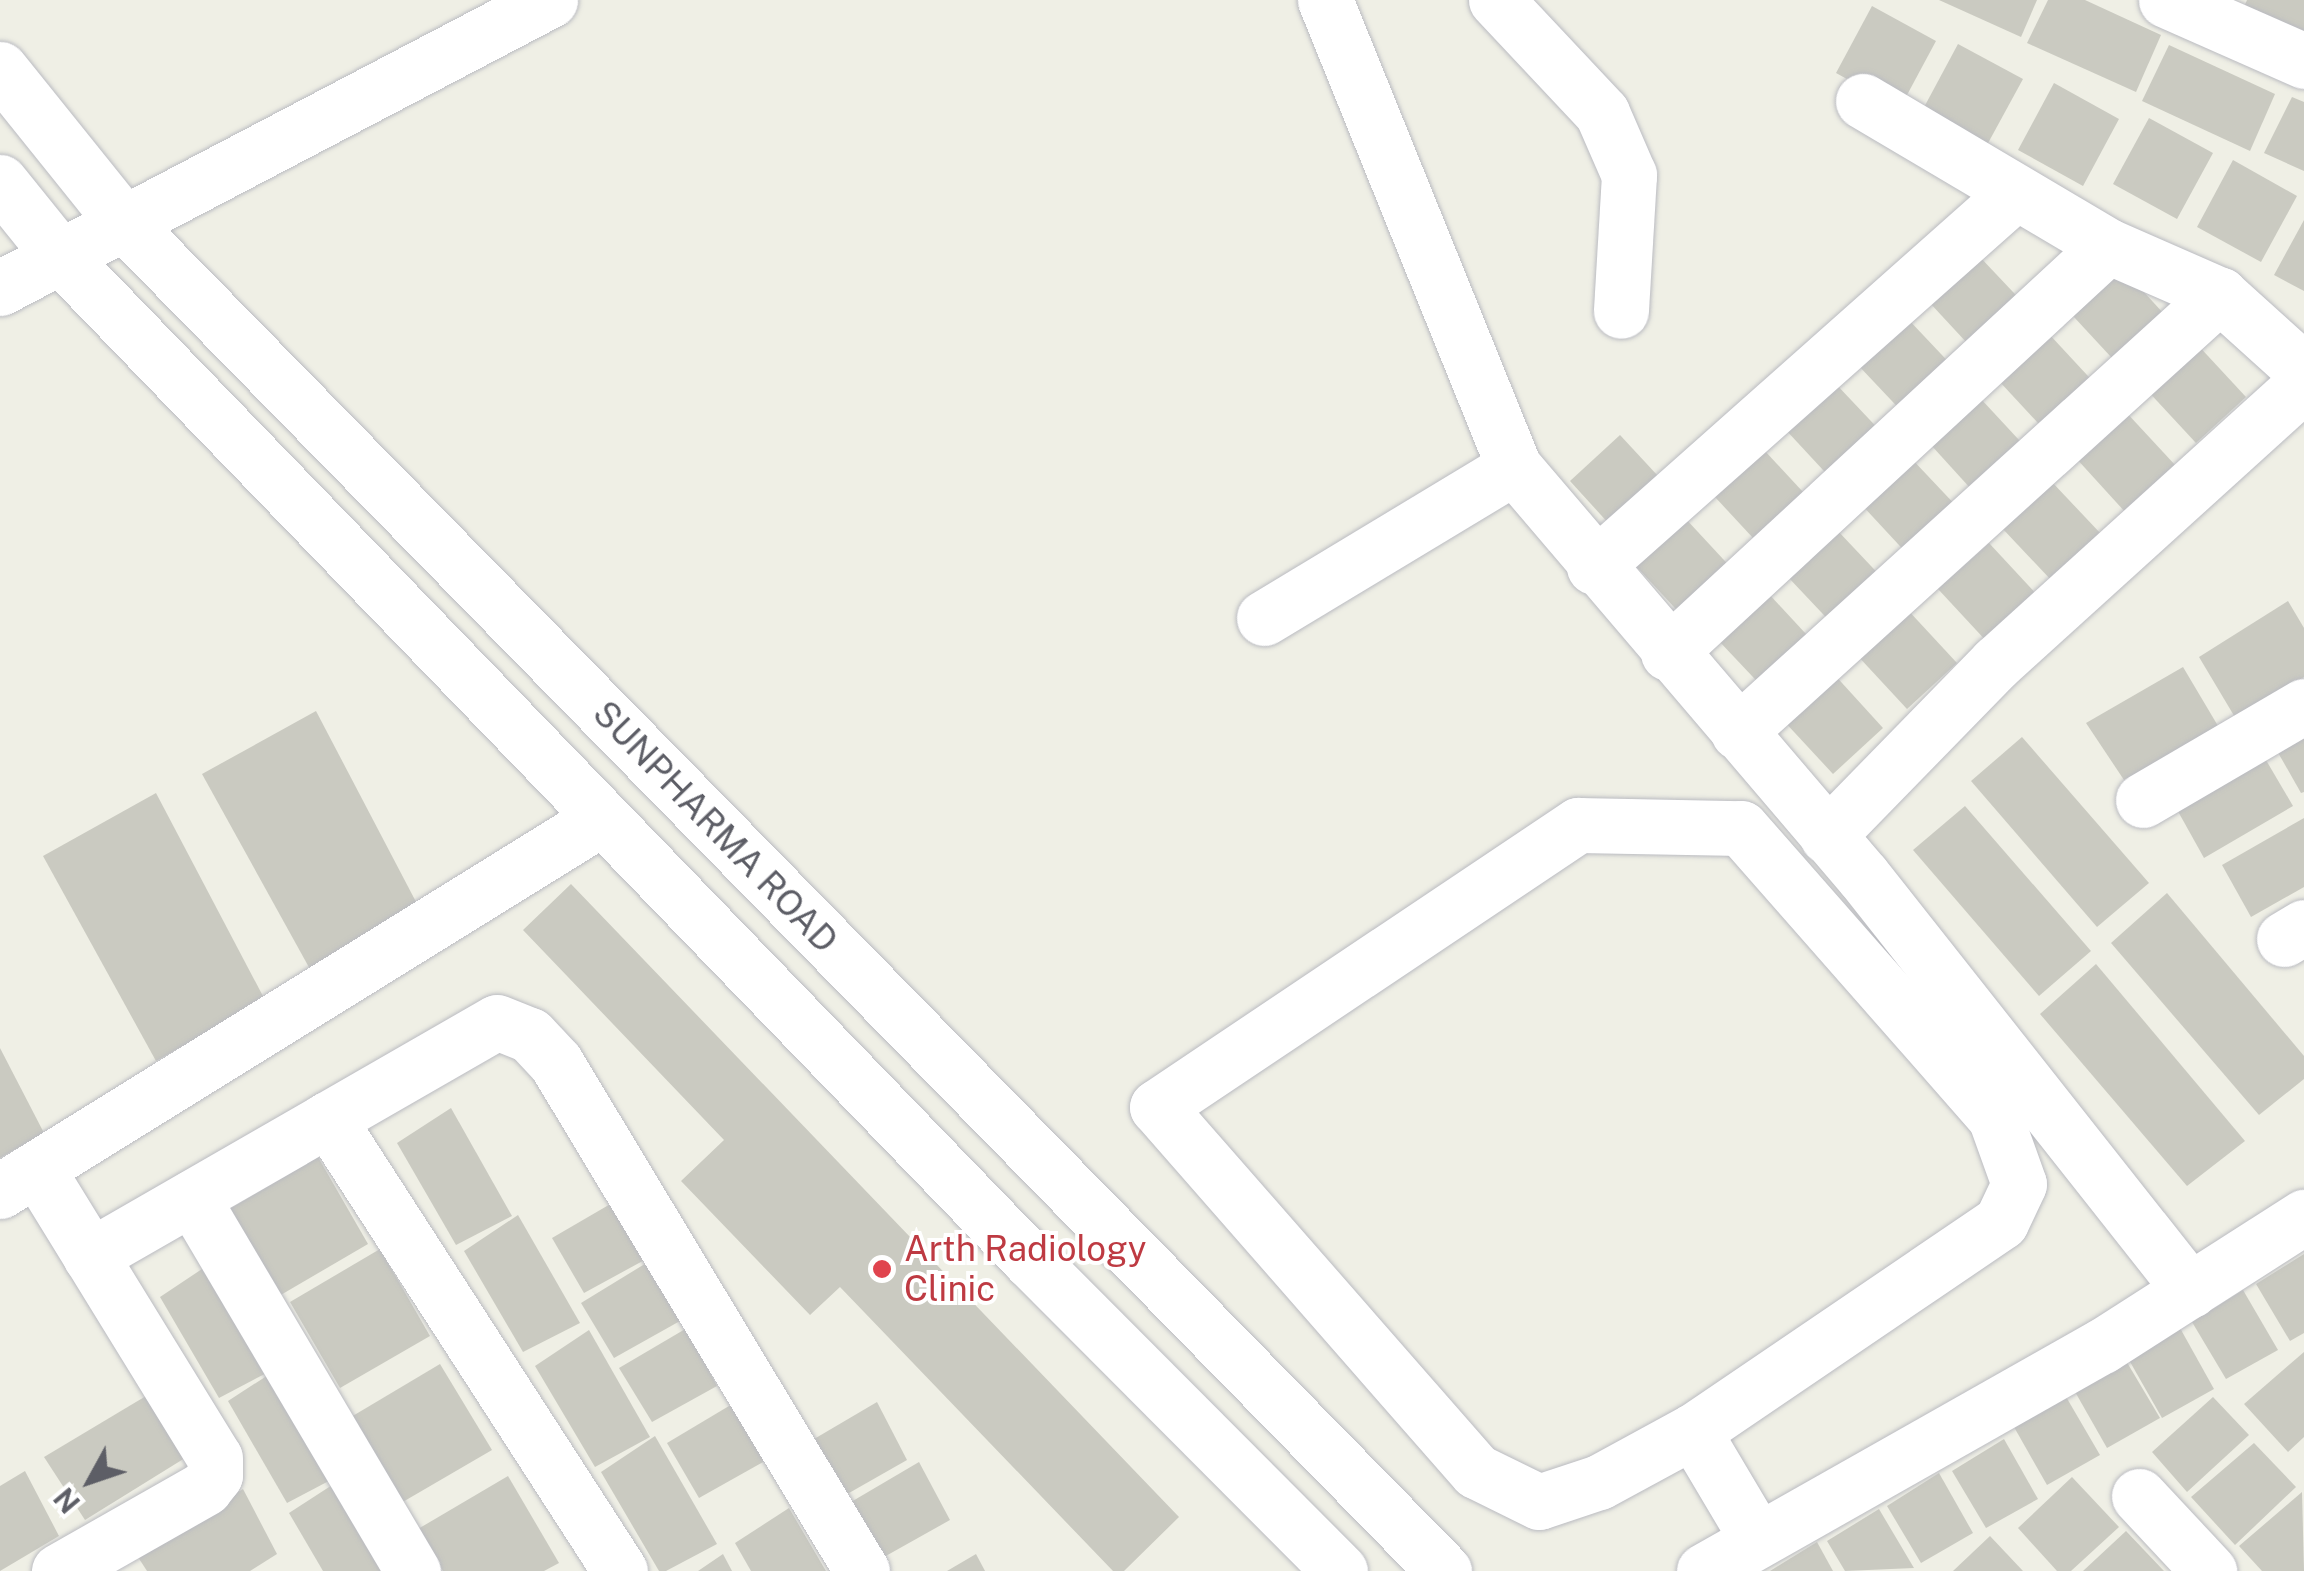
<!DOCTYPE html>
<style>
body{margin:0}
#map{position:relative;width:2304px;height:1571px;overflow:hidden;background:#efefe5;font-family:"Public Sans",sans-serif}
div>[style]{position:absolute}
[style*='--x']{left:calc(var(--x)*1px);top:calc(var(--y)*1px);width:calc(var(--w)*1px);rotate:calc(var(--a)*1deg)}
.building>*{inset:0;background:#cacac1}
.roads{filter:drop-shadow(0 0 2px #babbc1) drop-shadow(0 0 2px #babbc1)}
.minor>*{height:55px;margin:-27.5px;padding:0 27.5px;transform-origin:27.5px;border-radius:27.5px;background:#fff}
.dots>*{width:28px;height:28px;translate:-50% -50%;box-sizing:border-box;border:5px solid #fff;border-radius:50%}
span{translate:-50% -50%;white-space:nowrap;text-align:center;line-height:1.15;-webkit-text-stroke:8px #fff;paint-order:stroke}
.street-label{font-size:35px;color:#5d5e66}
.health-label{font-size:35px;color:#be3a42}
.left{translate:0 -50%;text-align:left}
.north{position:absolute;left:40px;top:1431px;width:100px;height:100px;-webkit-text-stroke:8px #fff;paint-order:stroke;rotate:230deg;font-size:28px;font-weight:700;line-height:40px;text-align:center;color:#5d5e66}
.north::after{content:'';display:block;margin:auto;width:35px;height:45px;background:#5d5e66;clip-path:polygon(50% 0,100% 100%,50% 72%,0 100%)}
</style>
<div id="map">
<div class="building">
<i style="clip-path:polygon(1939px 0,2037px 0,2021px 37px)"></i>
<i style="clip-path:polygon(2048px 0,2085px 0,2161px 35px,2136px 92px,2027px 43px)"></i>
<i style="clip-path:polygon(2247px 0,2304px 0,2304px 35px,2239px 18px)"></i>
<i style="clip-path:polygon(1872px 6px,1936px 41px,1900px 108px,1836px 73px)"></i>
<i style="clip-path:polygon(1958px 44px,2023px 79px,1987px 145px,1922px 111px)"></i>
<i style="clip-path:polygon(2169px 45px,2275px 94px,2250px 151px,2142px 101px)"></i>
<i style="clip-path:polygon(2054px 83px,2119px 119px,2083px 186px,2018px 150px)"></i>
<i style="clip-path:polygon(2292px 97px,2304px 102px,2304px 171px,2264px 153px)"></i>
<i style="clip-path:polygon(2149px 118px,2213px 153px,2177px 219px,2113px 184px)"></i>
<i style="clip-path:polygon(2233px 160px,2297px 196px,2261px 262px,2197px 227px)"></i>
<i style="clip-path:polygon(2304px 220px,2304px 291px,2274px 275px)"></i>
<i style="clip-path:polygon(1979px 256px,2030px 310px,1980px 357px,1929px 302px)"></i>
<i style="clip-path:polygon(2123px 269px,2174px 325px,2124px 371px,2073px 316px)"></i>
<i style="clip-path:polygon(1907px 318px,1958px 372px,1908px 418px,1857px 364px)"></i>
<i style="clip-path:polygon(2049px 334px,2100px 389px,2050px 436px,1999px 381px)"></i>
<i style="clip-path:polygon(2195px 342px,2246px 397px,2196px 443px,2145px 388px)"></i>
<i style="clip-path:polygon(1835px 383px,1886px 437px,1836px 484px,1785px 429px)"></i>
<i style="clip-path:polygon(1981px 399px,2032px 454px,1981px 500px,1931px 445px)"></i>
<i style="clip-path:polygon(2125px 411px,2176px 466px,2126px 513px,2075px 457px)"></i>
<i style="clip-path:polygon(1620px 435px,1671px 490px,1621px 537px,1570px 481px)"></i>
<i style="clip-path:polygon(1765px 451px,1816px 506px,1766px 552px,1715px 497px)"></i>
<i style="clip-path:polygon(1910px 457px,1961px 511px,1911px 558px,1860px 503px)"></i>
<i style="clip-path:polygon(2051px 481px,2102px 535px,2052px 581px,2001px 527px)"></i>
<i style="clip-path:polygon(1685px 518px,1736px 573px,1686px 620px,1635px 565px)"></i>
<i style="clip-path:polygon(1837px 530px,1888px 584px,1838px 630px,1787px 576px)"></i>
<i style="clip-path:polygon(1989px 543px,2039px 597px,1989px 644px,1938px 589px)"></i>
<i style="clip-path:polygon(1768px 593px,1819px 648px,1769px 694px,1718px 640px)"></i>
<i style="clip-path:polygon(2288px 601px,2304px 628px,2304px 677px,2236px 719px,2199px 657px)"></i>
<i style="clip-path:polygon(1906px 608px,1957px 663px,1907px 709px,1856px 654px)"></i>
<i style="clip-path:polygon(2183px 667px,2221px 731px,2126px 783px,2086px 723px)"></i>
<i style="clip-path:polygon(1832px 672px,1883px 728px,1833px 774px,1782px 719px)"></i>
<i style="clip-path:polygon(316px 711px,425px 919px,316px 980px,202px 774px)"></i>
<i style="clip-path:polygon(2304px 723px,2304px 792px,2301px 793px,2272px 742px)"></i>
<i style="clip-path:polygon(2022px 737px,2149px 883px,2097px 927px,1971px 781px)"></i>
<i style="clip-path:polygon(2263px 755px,2293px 806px,2204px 858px,2175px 806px)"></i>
<i style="clip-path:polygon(156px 793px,265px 1000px,156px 1061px,43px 856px)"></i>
<i style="clip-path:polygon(1965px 806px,2091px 951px,2039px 996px,1913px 850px)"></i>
<i style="clip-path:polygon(2304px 818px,2304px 887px,2251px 917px,2222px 865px)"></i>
<i style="clip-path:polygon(571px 884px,1179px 1517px,1124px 1571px,1113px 1571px,840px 1287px,810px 1315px,681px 1181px,724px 1140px,523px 930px)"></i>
<i style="clip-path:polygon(2167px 893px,2304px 1056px,2304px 1079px,2259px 1115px,2111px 943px)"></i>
<i style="clip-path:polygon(2096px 964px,2245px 1141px,2187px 1186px,2040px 1014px)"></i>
<i style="clip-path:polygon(0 1048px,44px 1133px,0 1158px)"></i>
<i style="clip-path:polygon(451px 1108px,512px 1216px,456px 1245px,397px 1143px)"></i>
<i style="clip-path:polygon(318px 1157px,368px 1244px,279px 1296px,228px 1210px)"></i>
<i style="clip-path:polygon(619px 1199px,650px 1257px,584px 1293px,552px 1238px)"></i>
<i style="clip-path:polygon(518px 1215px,580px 1323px,523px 1352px,464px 1251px)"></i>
<i style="clip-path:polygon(380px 1249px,430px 1336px,340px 1388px,290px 1302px)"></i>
<i style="clip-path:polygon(2304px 1254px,2304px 1333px,2290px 1341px,2256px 1284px)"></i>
<i style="clip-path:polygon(214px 1261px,276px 1368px,219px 1398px,160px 1297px)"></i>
<i style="clip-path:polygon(648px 1262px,680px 1321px,614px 1358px,581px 1303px)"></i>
<i style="clip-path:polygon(2243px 1290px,2278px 1350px,2226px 1379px,2192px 1322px)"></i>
<i style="clip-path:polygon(687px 1328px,717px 1386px,652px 1422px,619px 1368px)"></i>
<i style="clip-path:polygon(2180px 1328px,2214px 1389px,2162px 1418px,2129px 1360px)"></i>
<i style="clip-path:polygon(589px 1330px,650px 1437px,595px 1467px,535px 1366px)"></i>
<i style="clip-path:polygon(2304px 1352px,2304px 1437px,2288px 1452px,2244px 1404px)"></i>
<i style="clip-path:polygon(2125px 1359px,2160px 1418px,2107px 1448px,2074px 1390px)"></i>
<i style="clip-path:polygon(440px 1364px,492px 1450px,401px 1503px,351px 1417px)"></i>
<i style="clip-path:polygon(282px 1366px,344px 1473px,287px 1503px,228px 1401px)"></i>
<i style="clip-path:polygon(151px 1393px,185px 1458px,85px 1520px,44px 1457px)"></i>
<i style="clip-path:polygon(2065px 1395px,2100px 1455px,2047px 1485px,2014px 1427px)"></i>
<i style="clip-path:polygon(2213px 1397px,2249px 1435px,2187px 1492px,2152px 1452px)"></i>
<i style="clip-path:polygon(877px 1402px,907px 1460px,842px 1497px,809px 1442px)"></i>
<i style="clip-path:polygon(734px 1403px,765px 1461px,699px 1498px,667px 1443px)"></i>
<i style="clip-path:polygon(655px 1436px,717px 1544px,666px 1571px,659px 1571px,601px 1472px)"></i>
<i style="clip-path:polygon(2004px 1439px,2038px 1499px,1986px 1528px,1952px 1471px)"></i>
<i style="clip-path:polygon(2254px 1443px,2296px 1487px,2235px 1545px,2191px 1497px)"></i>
<i style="clip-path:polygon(919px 1462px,950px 1520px,884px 1557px,851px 1502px)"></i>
<i style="clip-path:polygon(25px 1471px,59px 1536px,0 1571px,0 1486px)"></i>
<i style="clip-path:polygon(1939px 1473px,1973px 1533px,1921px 1563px,1887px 1506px)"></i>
<i style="clip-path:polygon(508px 1476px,559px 1563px,544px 1571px,443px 1571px,418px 1529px)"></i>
<i style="clip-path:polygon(2072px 1477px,2119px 1527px,2071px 1571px,2057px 1571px,2018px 1528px)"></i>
<i style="clip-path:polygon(343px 1478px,397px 1571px,323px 1571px,289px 1513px)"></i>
<i style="clip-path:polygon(243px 1489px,277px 1554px,250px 1571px,147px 1571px,136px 1554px)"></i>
<i style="clip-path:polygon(2302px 1492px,2304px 1571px,2262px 1571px,2239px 1546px)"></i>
<i style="clip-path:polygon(789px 1508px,826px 1571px,751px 1571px,735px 1543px)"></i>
<i style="clip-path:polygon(1879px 1509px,1914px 1568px,1845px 1571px,1827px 1541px)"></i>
<i style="clip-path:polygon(2126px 1531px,2164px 1571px,2083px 1571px)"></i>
<i style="clip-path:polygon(1990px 1536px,2023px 1571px,1953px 1571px)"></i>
<i style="clip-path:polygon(1817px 1542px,1833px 1571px,1770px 1571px)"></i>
<i style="clip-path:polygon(723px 1554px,732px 1571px,698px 1571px)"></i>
<i style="clip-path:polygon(976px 1554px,985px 1571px,947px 1571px)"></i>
</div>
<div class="roads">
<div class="minor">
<i style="--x:1325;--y:0;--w:504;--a:67.97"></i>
<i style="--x:1514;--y:467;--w:538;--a:49.53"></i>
<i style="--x:1863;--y:876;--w:528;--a:51.7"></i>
<i style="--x:1496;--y:0;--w:155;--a:46.8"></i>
<i style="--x:1602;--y:113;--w:68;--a:66.5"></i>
<i style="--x:1629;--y:175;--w:136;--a:93.4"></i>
<i style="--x:2166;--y:0;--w:151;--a:23.8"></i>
<i style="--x:0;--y:69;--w:196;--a:51.2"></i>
<i style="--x:123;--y:222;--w:1888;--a:45.6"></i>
<i style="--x:1863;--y:101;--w:285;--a:30.6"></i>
<i style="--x:2108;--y:246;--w:122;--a:23.6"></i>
<i style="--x:2220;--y:295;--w:113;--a:42.1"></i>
<i style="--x:0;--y:182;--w:94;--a:51.1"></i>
<i style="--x:59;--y:255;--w:1397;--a:45.99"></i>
<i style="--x:1030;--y:1260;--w:439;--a:45.1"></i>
<i style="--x:0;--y:288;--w:621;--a:-27.64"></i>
<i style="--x:1594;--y:567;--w:562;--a:-41.61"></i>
<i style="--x:1264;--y:618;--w:292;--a:-31.1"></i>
<i style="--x:1668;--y:653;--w:599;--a:-42.77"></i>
<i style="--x:1738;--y:732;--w:651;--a:-42.2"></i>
<i style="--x:2143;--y:800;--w:186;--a:-30.3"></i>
<i style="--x:1578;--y:825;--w:163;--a:1.1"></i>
<i style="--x:1741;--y:828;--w:385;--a:48.7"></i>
<i style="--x:1995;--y:1117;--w:71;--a:70.3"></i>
<i style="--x:2019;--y:1184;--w:42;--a:115.3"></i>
<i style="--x:2001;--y:1222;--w:372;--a:145.8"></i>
<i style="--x:1693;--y:1431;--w:107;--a:151.5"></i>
<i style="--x:1599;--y:1482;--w:63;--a:161.6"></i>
<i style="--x:1539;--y:1502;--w:70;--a:-153.8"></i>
<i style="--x:1476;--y:1471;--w:484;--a:-131.2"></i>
<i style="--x:1157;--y:1107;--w:507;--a:-33.82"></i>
<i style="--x:1827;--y:836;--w:242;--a:-45.7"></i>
<i style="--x:1996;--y:663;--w:416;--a:-42.2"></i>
<i style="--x:2284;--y:939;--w:23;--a:-31"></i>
<i style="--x:328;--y:1119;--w:538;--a:57.14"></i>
<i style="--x:37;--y:1169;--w:339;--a:58.4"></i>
<i style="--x:215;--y:1458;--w:17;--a:90"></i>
<i style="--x:215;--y:1475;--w:16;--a:128"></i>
<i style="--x:205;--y:1488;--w:168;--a:150.4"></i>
<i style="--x:0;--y:1191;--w:708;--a:-31.78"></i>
<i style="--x:192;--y:1198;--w:434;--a:59.4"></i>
<i style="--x:90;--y:1256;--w:469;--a:-29.9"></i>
<i style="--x:497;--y:1022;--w:35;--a:22"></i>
<i style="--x:530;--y:1035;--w:38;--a:47"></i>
<i style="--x:556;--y:1063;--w:593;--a:58.94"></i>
<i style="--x:1693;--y:1431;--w:123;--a:59.3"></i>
<i style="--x:2139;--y:1496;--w:103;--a:47"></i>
<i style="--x:1704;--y:1571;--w:457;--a:-29.5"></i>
<i style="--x:2102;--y:1346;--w:240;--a:-32.6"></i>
</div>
</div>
<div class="dots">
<i style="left:882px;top:1269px;background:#e0444e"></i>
</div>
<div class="street-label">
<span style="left:715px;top:827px;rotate:46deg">SUNPHARMA ROAD</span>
</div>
<div class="health-label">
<span class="left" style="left:904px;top:1269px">Arth Radiology<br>Clinic</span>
</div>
<div class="north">N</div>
</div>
